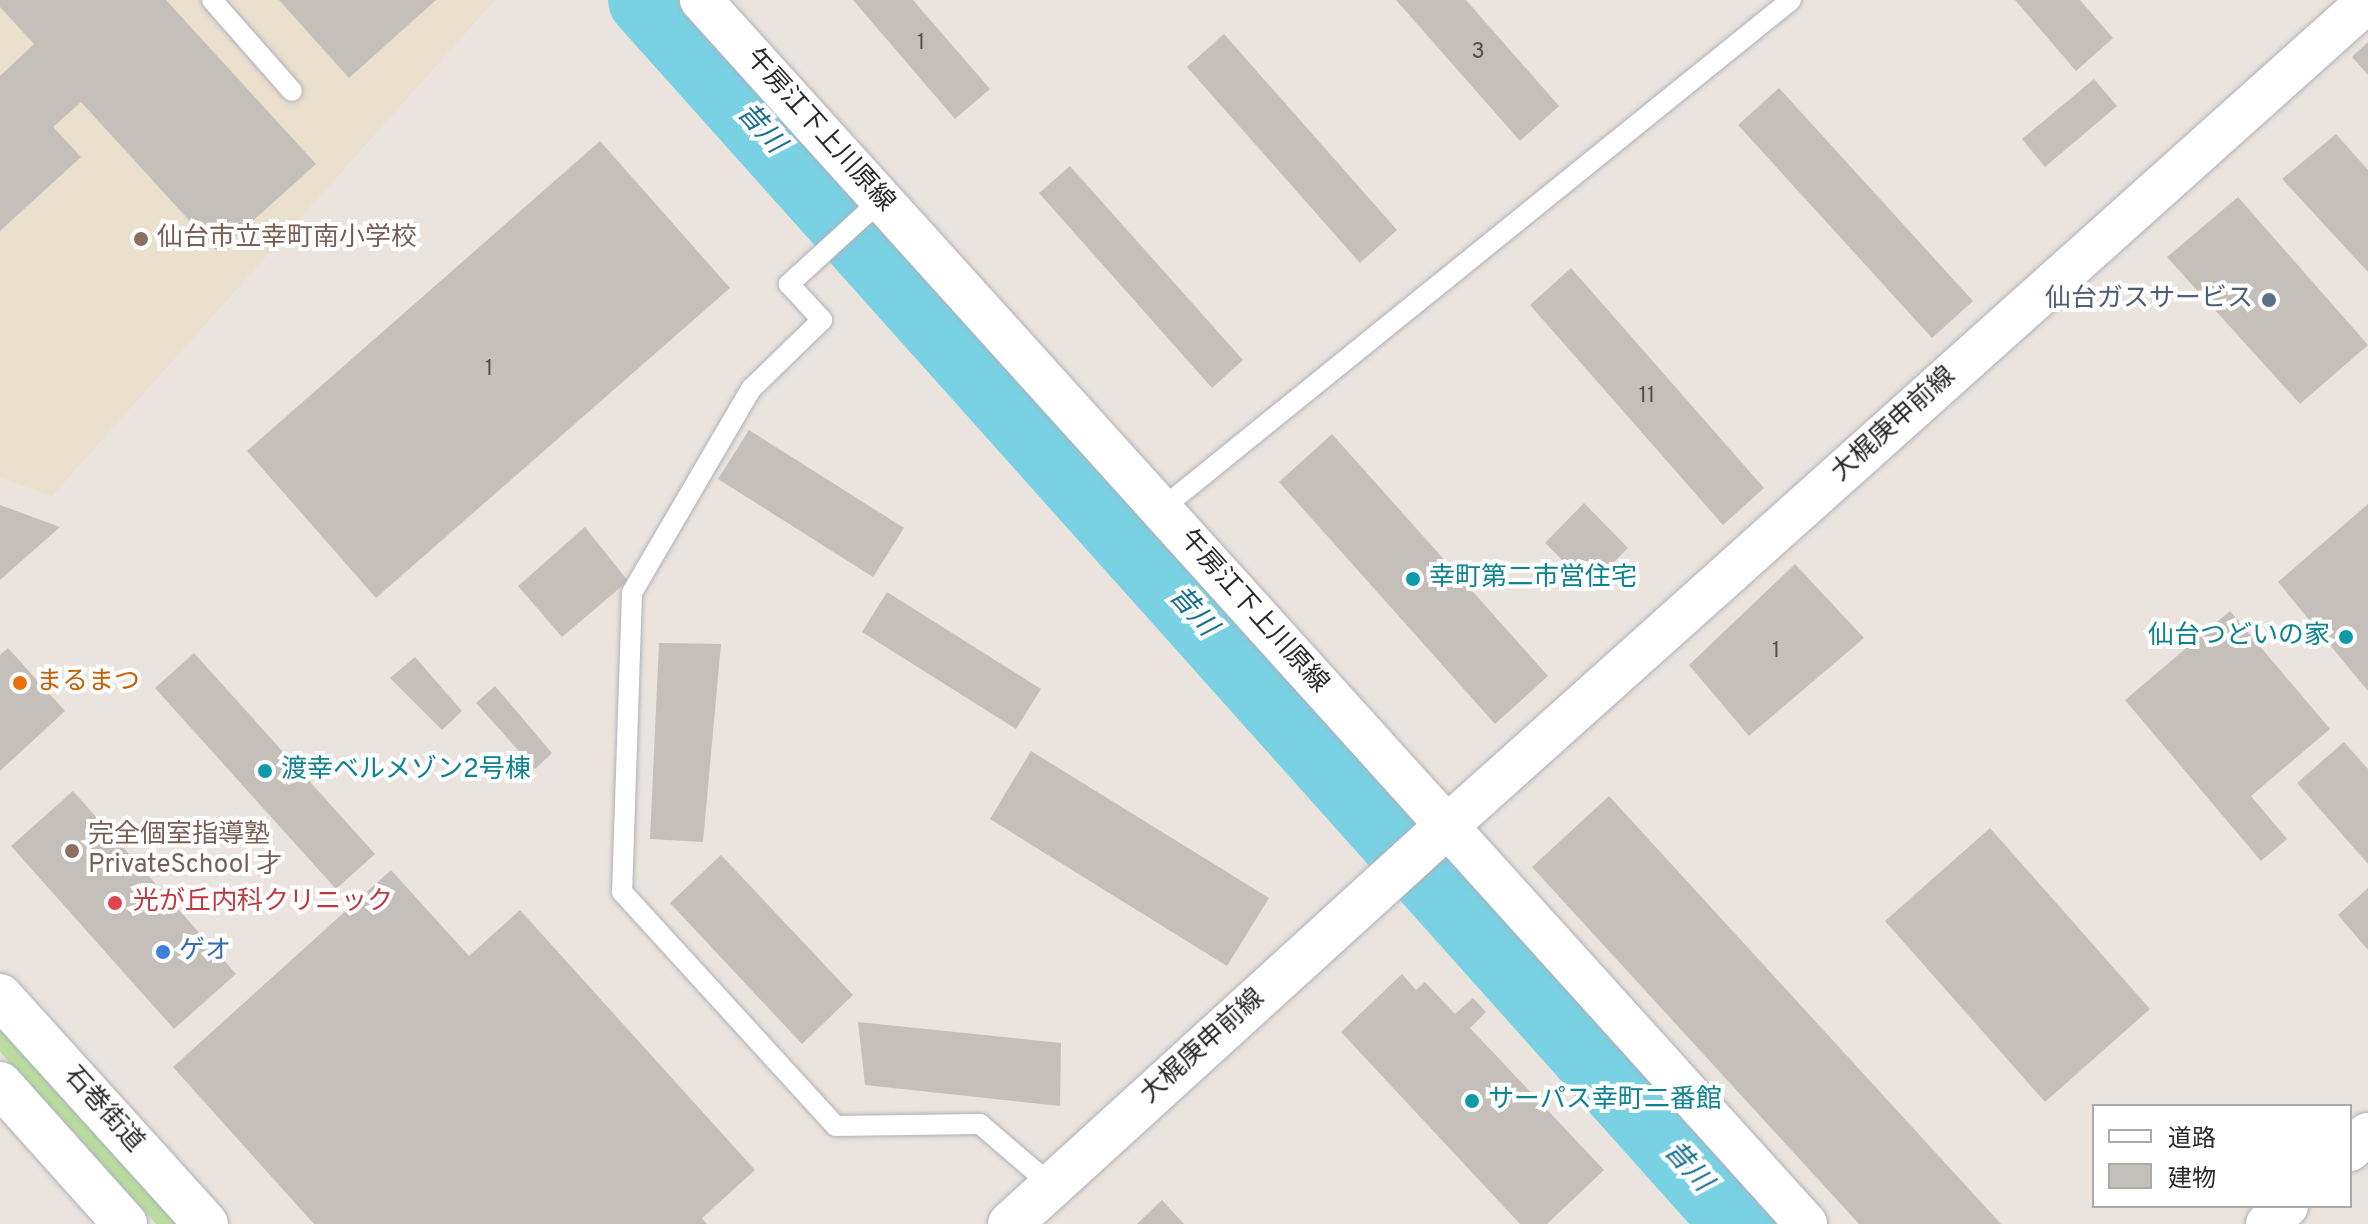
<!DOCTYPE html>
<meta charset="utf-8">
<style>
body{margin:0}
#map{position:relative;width:2368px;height:1224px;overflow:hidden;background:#ebe4de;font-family:Overpass,"Noto Sans JP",sans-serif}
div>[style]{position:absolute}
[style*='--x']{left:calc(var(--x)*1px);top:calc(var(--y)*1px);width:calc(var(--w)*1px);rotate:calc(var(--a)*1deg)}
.education>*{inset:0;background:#ebdfce}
.green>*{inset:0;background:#badd9f}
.river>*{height:74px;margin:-37px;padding:0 37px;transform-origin:37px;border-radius:37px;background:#79d2e4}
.building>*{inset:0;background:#c4bfb9}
.roads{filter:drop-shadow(0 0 2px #aeb1ba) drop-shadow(0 0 2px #aeb1ba)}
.lane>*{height:20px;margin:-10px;padding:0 10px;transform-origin:10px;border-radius:10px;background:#fff}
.street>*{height:42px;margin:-21px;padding:0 21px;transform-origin:21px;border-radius:21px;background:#fff}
.secondary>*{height:44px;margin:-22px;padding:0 22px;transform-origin:22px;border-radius:22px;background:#fff}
.dots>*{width:22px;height:22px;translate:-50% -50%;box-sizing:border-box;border:4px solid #fff;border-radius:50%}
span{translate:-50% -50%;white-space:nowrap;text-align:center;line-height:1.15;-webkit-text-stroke:8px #fff;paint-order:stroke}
.number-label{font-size:22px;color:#504f4e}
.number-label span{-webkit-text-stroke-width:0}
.street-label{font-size:26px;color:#2a2a2a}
.education-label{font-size:26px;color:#785e54}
.left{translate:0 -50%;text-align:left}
.service-label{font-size:26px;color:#4e5e75}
.right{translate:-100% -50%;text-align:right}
.culture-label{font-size:26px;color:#0d838f}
.food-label{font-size:26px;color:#c56008}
.health-label{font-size:26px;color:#be3a42}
.shop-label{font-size:26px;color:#366cbe}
.water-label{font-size:28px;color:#197290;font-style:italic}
.legend{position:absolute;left:2092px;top:1104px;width:260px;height:104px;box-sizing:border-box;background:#fff;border:2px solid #aaa;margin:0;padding:10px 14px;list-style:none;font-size:24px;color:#2a2a2a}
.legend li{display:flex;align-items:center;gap:16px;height:40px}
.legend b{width:40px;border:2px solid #aaa}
</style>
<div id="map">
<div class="education">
<i style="clip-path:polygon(0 0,495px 0,52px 496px,0 478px)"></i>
</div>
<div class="green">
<i style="clip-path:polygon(0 1024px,177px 1224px,156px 1224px,0 1052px)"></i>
</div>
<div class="river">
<i style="--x:645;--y:0;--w:1642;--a:48.21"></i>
</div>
<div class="building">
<i style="clip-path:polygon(0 0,166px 0,316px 164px,218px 252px,81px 102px,53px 127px,81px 157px,0 231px,0 76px,34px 44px,0 7px)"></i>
<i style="clip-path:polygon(279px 0,436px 0,349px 78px)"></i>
<i style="clip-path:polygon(853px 0,913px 0,990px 89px,955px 119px)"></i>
<i style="clip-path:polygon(1396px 0,1466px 0,1559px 106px,1520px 141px)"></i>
<i style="clip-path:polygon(2015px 0,2080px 0,2113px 38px,2076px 71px)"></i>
<i style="clip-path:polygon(1224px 34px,1397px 230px,1360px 263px,1187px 67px)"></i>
<i style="clip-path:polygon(2368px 42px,2368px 75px,2352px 57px)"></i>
<i style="clip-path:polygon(2094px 79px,2117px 106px,2045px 167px,2022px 139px)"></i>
<i style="clip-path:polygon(1779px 88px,1973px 301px,1932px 338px,1738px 125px)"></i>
<i style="clip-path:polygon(2336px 134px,2368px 170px,2368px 272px,2282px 179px)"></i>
<i style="clip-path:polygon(600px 141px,730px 288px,376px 598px,247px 451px)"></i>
<i style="clip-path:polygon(1070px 166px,1243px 360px,1212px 388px,1039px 193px)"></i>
<i style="clip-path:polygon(2238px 197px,2368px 345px,2300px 404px,2167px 257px)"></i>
<i style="clip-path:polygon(1571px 268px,1764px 488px,1723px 525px,1530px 305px)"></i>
<i style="clip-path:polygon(749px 430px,904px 528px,873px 577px,718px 479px)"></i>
<i style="clip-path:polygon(1332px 434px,1548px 676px,1495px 724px,1279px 482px)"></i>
<i style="clip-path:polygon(1584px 503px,1628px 548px,1589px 587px,1545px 543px)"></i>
<i style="clip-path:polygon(2368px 504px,2368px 691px,2278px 582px)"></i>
<i style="clip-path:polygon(0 505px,60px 527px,0 580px)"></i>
<i style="clip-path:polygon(585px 527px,628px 581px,562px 637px,518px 586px)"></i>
<i style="clip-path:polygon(1795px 564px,1864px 638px,1749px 736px,1689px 665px)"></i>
<i style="clip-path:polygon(887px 592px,1041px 689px,1016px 729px,862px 632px)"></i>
<i style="clip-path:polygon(2230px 611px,2330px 729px,2251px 796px,2287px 839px,2261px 861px,2125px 700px)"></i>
<i style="clip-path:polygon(659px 643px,721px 644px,703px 842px,650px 839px)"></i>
<i style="clip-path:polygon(8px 648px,65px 711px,0 771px,0 655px)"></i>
<i style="clip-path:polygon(194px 653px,375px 854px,336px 889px,155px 688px)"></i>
<i style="clip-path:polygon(415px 657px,462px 711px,442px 730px,390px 678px)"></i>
<i style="clip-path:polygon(495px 686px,552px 753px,535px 769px,476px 703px)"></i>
<i style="clip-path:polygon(2344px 742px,2368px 769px,2368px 864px,2297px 783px)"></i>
<i style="clip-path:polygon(1031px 751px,1269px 898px,1227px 966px,990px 819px)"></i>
<i style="clip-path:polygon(73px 791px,236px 974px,174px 1029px,11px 846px)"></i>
<i style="clip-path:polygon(1609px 796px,2001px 1224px,1859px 1224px,1532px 867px)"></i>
<i style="clip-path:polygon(1990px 828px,2150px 1009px,2045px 1102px,1885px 921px)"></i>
<i style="clip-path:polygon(721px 855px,853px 995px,802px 1044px,670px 903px)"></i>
<i style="clip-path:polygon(391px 870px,469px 956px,520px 910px,755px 1170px,702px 1218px,707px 1224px,314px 1224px,173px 1067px)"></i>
<i style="clip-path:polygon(2368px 888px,2368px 950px,2338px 915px)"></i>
<i style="clip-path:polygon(1402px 974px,1416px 990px,1425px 982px,1455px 1014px,1473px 998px,1486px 1012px,1470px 1028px,1604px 1170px,1547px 1224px,1520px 1224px,1341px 1032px)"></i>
<i style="clip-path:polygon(858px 1022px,1061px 1043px,1060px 1106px,865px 1085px)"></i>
<i style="clip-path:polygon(1162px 1200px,1184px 1224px,1137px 1224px)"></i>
</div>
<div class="roads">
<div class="lane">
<i style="--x:212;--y:0;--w:121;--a:48.7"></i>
<i style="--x:881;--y:200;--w:125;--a:137.6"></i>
<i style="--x:789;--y:284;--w:49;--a:47.5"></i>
<i style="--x:822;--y:320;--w:99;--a:135.8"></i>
<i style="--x:751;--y:389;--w:236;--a:120.3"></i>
<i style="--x:632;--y:593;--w:299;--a:91.9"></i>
<i style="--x:622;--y:892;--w:317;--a:47.6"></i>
<i style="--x:836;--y:1126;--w:144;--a:-0.8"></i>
<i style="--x:980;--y:1124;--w:95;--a:40.7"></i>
<i style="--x:1160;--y:510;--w:811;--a:-38.95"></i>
</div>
<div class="street">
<i style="--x:701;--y:0;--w:1649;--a:47.92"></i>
<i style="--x:1447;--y:826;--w:1236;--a:-41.85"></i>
<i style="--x:2350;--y:1150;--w:24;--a:-42"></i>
<i style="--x:2267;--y:1224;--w:27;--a:-42"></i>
</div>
<div class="secondary">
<i style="--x:0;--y:996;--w:307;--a:47.9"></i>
<i style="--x:0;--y:1084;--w:188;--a:48.2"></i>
<i style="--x:1010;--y:1224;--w:591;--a:-42.33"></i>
</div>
</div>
<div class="dots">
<i style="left:141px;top:239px;background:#8d6e63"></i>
<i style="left:2269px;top:300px;background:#5c6f8a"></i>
<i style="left:1413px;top:579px;background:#0f9aa8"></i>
<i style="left:2346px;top:637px;background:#0f9aa8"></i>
<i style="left:20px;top:683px;background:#e8710a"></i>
<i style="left:265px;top:771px;background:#0f9aa8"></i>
<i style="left:72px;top:851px;background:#8d6e63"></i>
<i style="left:115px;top:903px;background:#e0444e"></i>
<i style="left:163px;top:952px;background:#3f7fe0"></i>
<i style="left:1472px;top:1101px;background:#0f9aa8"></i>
</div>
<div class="number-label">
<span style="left:921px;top:44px">1</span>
<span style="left:1478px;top:53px">3</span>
<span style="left:489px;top:370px">1</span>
<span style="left:1647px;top:397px">11</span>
<span style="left:1776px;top:652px">1</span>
</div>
<div class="street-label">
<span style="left:819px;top:131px;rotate:48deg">午房江下上川原線</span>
<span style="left:1894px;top:425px;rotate:-42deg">大梶庚申前線</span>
<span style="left:1253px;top:612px;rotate:48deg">午房江下上川原線</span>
<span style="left:1203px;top:1047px;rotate:-42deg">大梶庚申前線</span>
<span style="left:103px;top:1110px;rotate:48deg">石巻街道</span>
</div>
<div class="education-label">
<span class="left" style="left:157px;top:239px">仙台市立幸町南小学校</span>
<span class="left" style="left:88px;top:851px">完全個室指導塾<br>PrivateSchool 才</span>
</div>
<div class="service-label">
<span class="right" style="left:2253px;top:300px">仙台ガスサービス</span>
</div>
<div class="culture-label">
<span class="left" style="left:1429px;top:579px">幸町第二市営住宅</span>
<span class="right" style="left:2330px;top:637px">仙台つどいの家</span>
<span class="left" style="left:281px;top:771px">渡幸ベルメゾン2号棟</span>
<span class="left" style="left:1488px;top:1101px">サーパス幸町二番館</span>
</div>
<div class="food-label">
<span class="left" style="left:36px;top:683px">まるまつ</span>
</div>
<div class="health-label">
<span class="left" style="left:133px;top:903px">光が丘内科クリニック</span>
</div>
<div class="shop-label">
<span class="left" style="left:179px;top:952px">ゲオ</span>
</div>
<div class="water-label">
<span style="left:760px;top:129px;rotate:48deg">昔川</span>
<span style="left:1192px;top:612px;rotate:48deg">昔川</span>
<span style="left:1687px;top:1167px;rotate:48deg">昔川</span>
</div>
<ul class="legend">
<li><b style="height:10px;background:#fff"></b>道路</li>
<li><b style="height:22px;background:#c4bfb9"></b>建物</li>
</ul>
</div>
